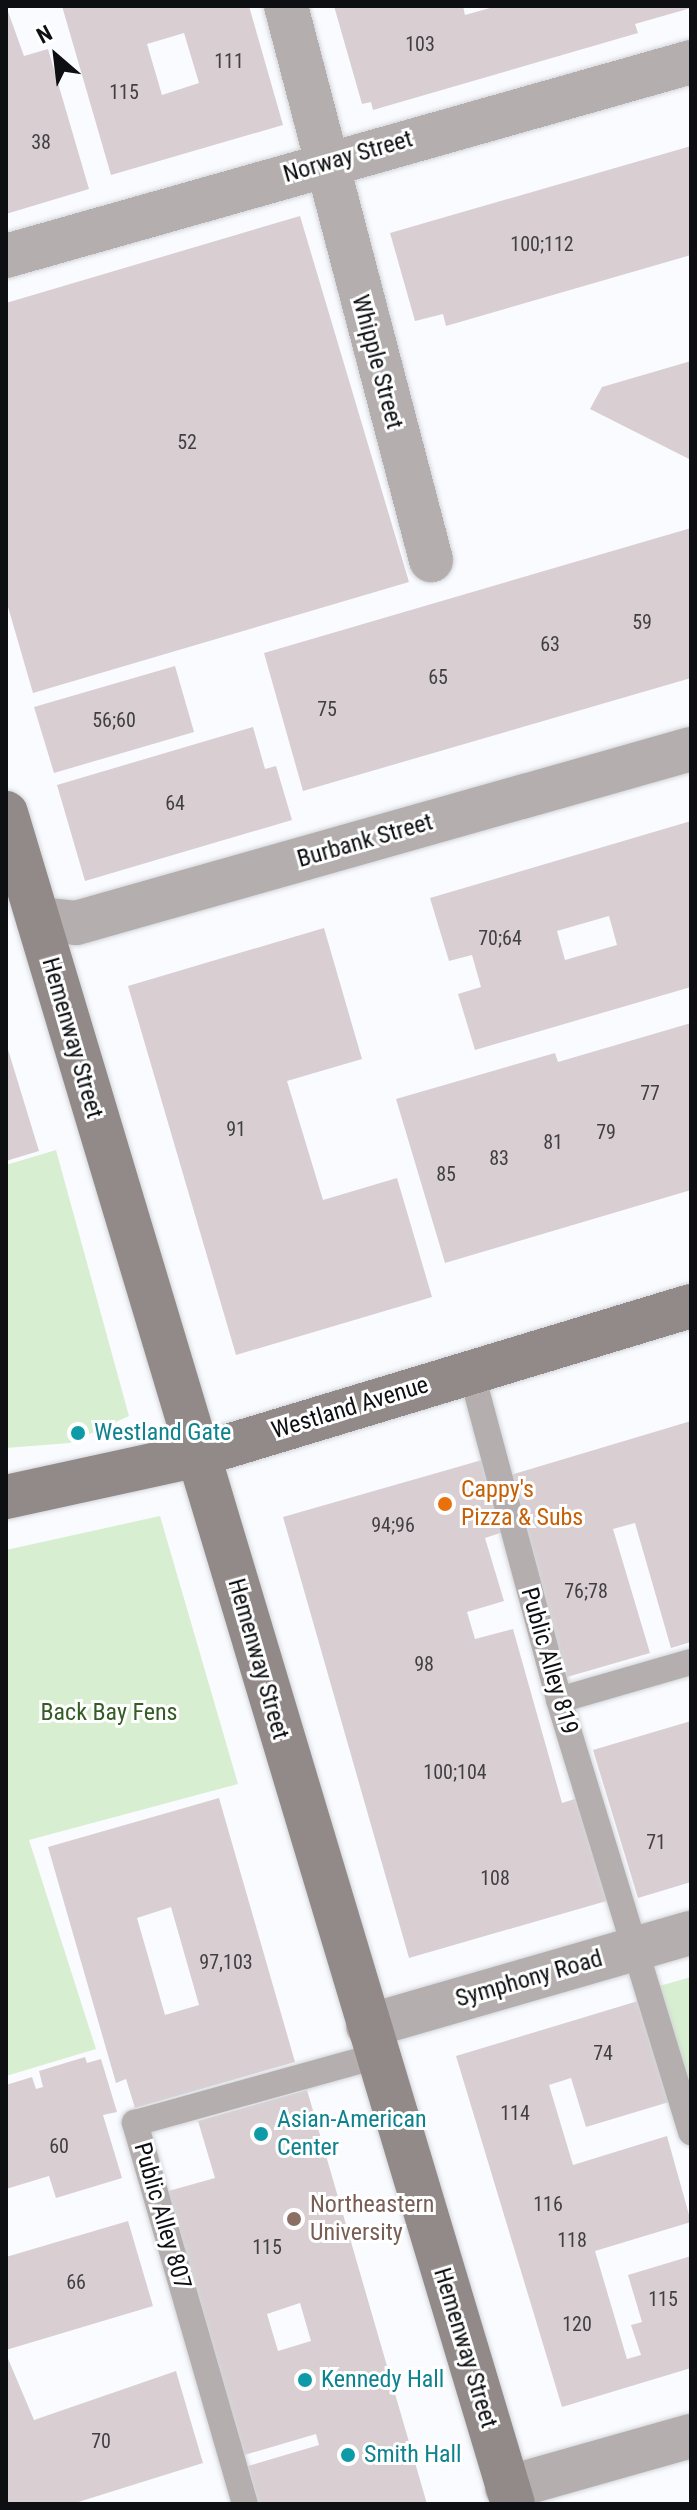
<!DOCTYPE html>
<style>
body{margin:0}
#map{position:relative;width:697px;height:2510px;overflow:hidden;background:#f9fbff;font-family:"Roboto Condensed",sans-serif}
div>[style]{position:absolute}
[style*='--x']{left:calc(var(--x)*1px);top:calc(var(--y)*1px);width:calc(var(--w)*1px);rotate:calc(var(--a)*1deg)}
.green>*{inset:0;background:#d7efd0}
.building>*{inset:0;background:#d9cfd3}
.roads{filter:drop-shadow(0 0 2px #d3d5d9) drop-shadow(0 0 2px #d3d5d9)}
.service>*{height:26px;margin:-13px;padding:0 13px;transform-origin:13px;border-radius:13px;background:#b4afae}
.minor>*{height:44px;margin:-22px;padding:0 22px;transform-origin:22px;border-radius:22px;background:#b4afae}
.secondary>*{height:44px;margin:-22px;padding:0 22px;transform-origin:22px;border-radius:22px;background:#918a88}
.dots>*{width:22px;height:22px;translate:-50% -50%;box-sizing:border-box;border:4px solid #fff;border-radius:50%}
span{translate:-50% -50%;white-space:nowrap;text-align:center;line-height:1.15;-webkit-text-stroke:6px #fff;paint-order:stroke}
.number-label{font-size:20px;color:#403f42}
.number-label span{-webkit-text-stroke-width:0}
.street-label{font-size:24px;color:#0d0f12}
.culture-label{font-size:24px;color:#0d838f}
.left{translate:0 -50%;text-align:left}
.food-label{font-size:24px;color:#c56008}
.park-label{font-size:24px;color:#335d24}
.education-label{font-size:24px;color:#785e54}
.frame{position:absolute;inset:0;border:8px solid #0d0f12;pointer-events:none}
.north{position:absolute;left:16px;top:16px;width:80px;height:80px;-webkit-text-stroke:6px #fff;paint-order:stroke;rotate:332deg;font-size:22px;font-weight:700;line-height:32px;text-align:center;color:#0d0f12}
.north::after{content:'';display:block;margin:auto;width:28px;height:36px;background:#0d0f12;clip-path:polygon(50% 0,100% 100%,50% 72%,0 100%)}
</style>
<div id="map">
<div class="green">
<i style="clip-path:polygon(56px 1150px,129px 1416px,70px 1443px,6px 1448px,6px 1165px)"></i>
<i style="clip-path:polygon(160px 1516px,238px 1784px,29px 1840px,96px 2049px,6px 2076px,6px 1550px)"></i>
<i style="clip-path:polygon(691px 1977px,691px 2111px,656px 1987px)"></i>
</div>
<div class="building">
<i style="clip-path:polygon(6px 6px,24px 56px,48px 49px,89px 189px,6px 214px)"></i>
<i style="clip-path:polygon(evenodd,62px 6px,249px 6px,283px 125px,111px 175px,62px 6px,184px 33px,199px 83px,162px 95px,147px 44px,184px 33px)"></i>
<i style="clip-path:polygon(334px 6px,463px 6px,465px 15px,497px 6px,691px 8px,635px 24px,638px 33px,373px 110px,371px 102px,362px 104px)"></i>
<i style="clip-path:polygon(691px 146px,691px 255px,446px 326px,443px 314px,415px 321px,390px 233px)"></i>
<i style="clip-path:polygon(300px 216px,409px 582px,33px 693px,6px 600px,6px 303px)"></i>
<i style="clip-path:polygon(691px 361px,691px 460px,590px 409px,602px 387px)"></i>
<i style="clip-path:polygon(691px 528px,691px 678px,303px 791px,264px 653px)"></i>
<i style="clip-path:polygon(175px 666px,194px 732px,54px 773px,34px 707px)"></i>
<i style="clip-path:polygon(253px 727px,265px 769px,276px 766px,292px 820px,85px 881px,57px 785px)"></i>
<i style="clip-path:polygon(evenodd,691px 821px,691px 987px,475px 1050px,458px 994px,481px 987px,472px 955px,449px 961px,430px 898px,691px 821px,609px 916px,617px 945px,565px 960px,557px 931px,609px 916px)"></i>
<i style="clip-path:polygon(324px 928px,362px 1059px,287px 1081px,323px 1200px,397px 1178px,432px 1297px,236px 1355px,128px 986px)"></i>
<i style="clip-path:polygon(691px 1023px,691px 1190px,445px 1263px,396px 1099px,555px 1053px,558px 1062px)"></i>
<i style="clip-path:polygon(6px 1043px,39px 1151px,6px 1161px)"></i>
<i style="clip-path:polygon(691px 1421px,691px 1642px,671px 1648px,635px 1523px,613px 1529px,650px 1653px,567px 1677px,507px 1476px)"></i>
<i style="clip-path:polygon(482px 1460px,503px 1532px,485px 1538px,504px 1601px,467px 1612px,475px 1639px,513px 1629px,562px 1803px,581px 1797px,610px 1900px,409px 1958px,283px 1517px)"></i>
<i style="clip-path:polygon(691px 1721px,691px 1882px,638px 1898px,593px 1750px)"></i>
<i style="clip-path:polygon(evenodd,219px 1798px,295px 2062px,135px 2108px,126px 2079px,116px 2083px,48px 1847px,219px 1798px,171px 1907px,199px 2005px,165px 2015px,137px 1918px,171px 1907px)"></i>
<i style="clip-path:polygon(638px 2001px,669px 2102px,586px 2127px,571px 2078px,549px 2085px,573px 2165px,667px 2136px,691px 2222px,595px 2251px,627px 2359px,641px 2355px,631px 2325px,642px 2322px,628px 2275px,691px 2256px,691px 2368px,562px 2407px,456px 2056px)"></i>
<i style="clip-path:polygon(85px 2057px,87px 2063px,101px 2059px,117px 2112px,103px 2115px,122px 2178px,56px 2198px,49px 2176px,6px 2189px,6px 2085px,32px 2077px,36px 2089px,43px 2087px,39px 2071px)"></i>
<i style="clip-path:polygon(evenodd,307px 2090px,427px 2504px,259px 2504px,248px 2466px,319px 2445px,316px 2434px,241px 2456px,165px 2192px,215px 2178px,198px 2121px,307px 2090px,300px 2303px,311px 2341px,278px 2351px,267px 2314px,300px 2303px)"></i>
<i style="clip-path:polygon(128px 2221px,153px 2306px,6px 2350px,6px 2257px)"></i>
<i style="clip-path:polygon(6px 2354px,34px 2420px,176px 2371px,203px 2463px,72px 2504px,6px 2504px)"></i>
</div>
<div class="roads">
<div class="service">
<i style="--x:471;--y:1371;--w:341;--a:75"></i>
<i style="--x:559;--y:1700;--w:452;--a:73"></i>
<i style="--x:559;--y:1700;--w:137;--a:-16.1"></i>
<i style="--x:245;--y:2504;--w:397;--a:-106.1"></i>
<i style="--x:135;--y:2123;--w:250;--a:-15.5"></i>
</div>
<div class="minor">
<i style="--x:286;--y:6;--w:573;--a:75.33"></i>
<i style="--x:6;--y:256;--w:712;--a:-15.81"></i>
<i style="--x:38;--y:919;--w:38;--a:6"></i>
<i style="--x:76;--y:923;--w:639;--a:-15.8"></i>
<i style="--x:368;--y:2026;--w:336;--a:-16.1"></i>
<i style="--x:507;--y:2488;--w:191;--a:-15.8"></i>
</div>
<div class="secondary">
<i style="--x:6;--y:813;--w:1765;--a:73.31"></i>
<i style="--x:6;--y:1497;--w:197;--a:-12.3"></i>
<i style="--x:198;--y:1455;--w:515;--a:-16.82"></i>
</div>
</div>
<div class="dots">
<i style="left:78px;top:1433px;background:#0f9aa8"></i>
<i style="left:445px;top:1504px;background:#e8710a"></i>
<i style="left:261px;top:2134px;background:#0f9aa8"></i>
<i style="left:294px;top:2219px;background:#8d6e63"></i>
<i style="left:305px;top:2380px;background:#0f9aa8"></i>
<i style="left:348px;top:2455px;background:#0f9aa8"></i>
</div>
<div class="number-label">
<span style="left:420px;top:44px">103</span>
<span style="left:229px;top:61px">111</span>
<span style="left:124px;top:92px">115</span>
<span style="left:41px;top:142px">38</span>
<span style="left:542px;top:244px">100;112</span>
<span style="left:187px;top:442px">52</span>
<span style="left:642px;top:622px">59</span>
<span style="left:550px;top:644px">63</span>
<span style="left:438px;top:677px">65</span>
<span style="left:327px;top:709px">75</span>
<span style="left:114px;top:720px">56;60</span>
<span style="left:175px;top:803px">64</span>
<span style="left:500px;top:938px">70;64</span>
<span style="left:650px;top:1093px">77</span>
<span style="left:236px;top:1129px">91</span>
<span style="left:606px;top:1132px">79</span>
<span style="left:553px;top:1142px">81</span>
<span style="left:499px;top:1158px">83</span>
<span style="left:446px;top:1174px">85</span>
<span style="left:393px;top:1525px">94;96</span>
<span style="left:586px;top:1591px">76;78</span>
<span style="left:424px;top:1664px">98</span>
<span style="left:455px;top:1772px">100;104</span>
<span style="left:656px;top:1842px">71</span>
<span style="left:495px;top:1878px">108</span>
<span style="left:226px;top:1962px">97,103</span>
<span style="left:603px;top:2053px">74</span>
<span style="left:515px;top:2113px">114</span>
<span style="left:59px;top:2146px">60</span>
<span style="left:548px;top:2204px">116</span>
<span style="left:572px;top:2240px">118</span>
<span style="left:267px;top:2247px">115</span>
<span style="left:76px;top:2282px">66</span>
<span style="left:663px;top:2299px">115</span>
<span style="left:577px;top:2324px">120</span>
<span style="left:101px;top:2441px">70</span>
</div>
<div class="street-label">
<span style="left:348px;top:157px;rotate:-16deg">Norway Street</span>
<span style="left:377px;top:362px;rotate:75deg">Whipple Street</span>
<span style="left:365px;top:841px;rotate:-16deg">Burbank Street</span>
<span style="left:72px;top:1038px;rotate:74deg">Hemenway Street</span>
<span style="left:350px;top:1408px;rotate:-17deg">Westland Avenue</span>
<span style="left:258px;top:1659px;rotate:74deg">Hemenway Street</span>
<span style="left:549px;top:1661px;rotate:74deg">Public Alley 819</span>
<span style="left:529px;top:1979px;rotate:-16deg">Symphony Road</span>
<span style="left:162px;top:2216px;rotate:74deg">Public Alley 807</span>
<span style="left:465px;top:2348px;rotate:73deg">Hemenway Street</span>
</div>
<div class="culture-label">
<span class="left" style="left:94px;top:1433px">Westland Gate</span>
<span class="left" style="left:277px;top:2134px">Asian-American<br>Center</span>
<span class="left" style="left:321px;top:2380px">Kennedy Hall</span>
<span class="left" style="left:364px;top:2455px">Smith Hall</span>
</div>
<div class="food-label">
<span class="left" style="left:461px;top:1504px">Cappy's<br>Pizza &amp; Subs</span>
</div>
<div class="park-label">
<span style="left:109px;top:1713px">Back Bay Fens</span>
</div>
<div class="education-label">
<span class="left" style="left:310px;top:2219px">Northeastern<br>University</span>
</div>
<div class="frame"></div>
<div class="north">N</div>
</div>
